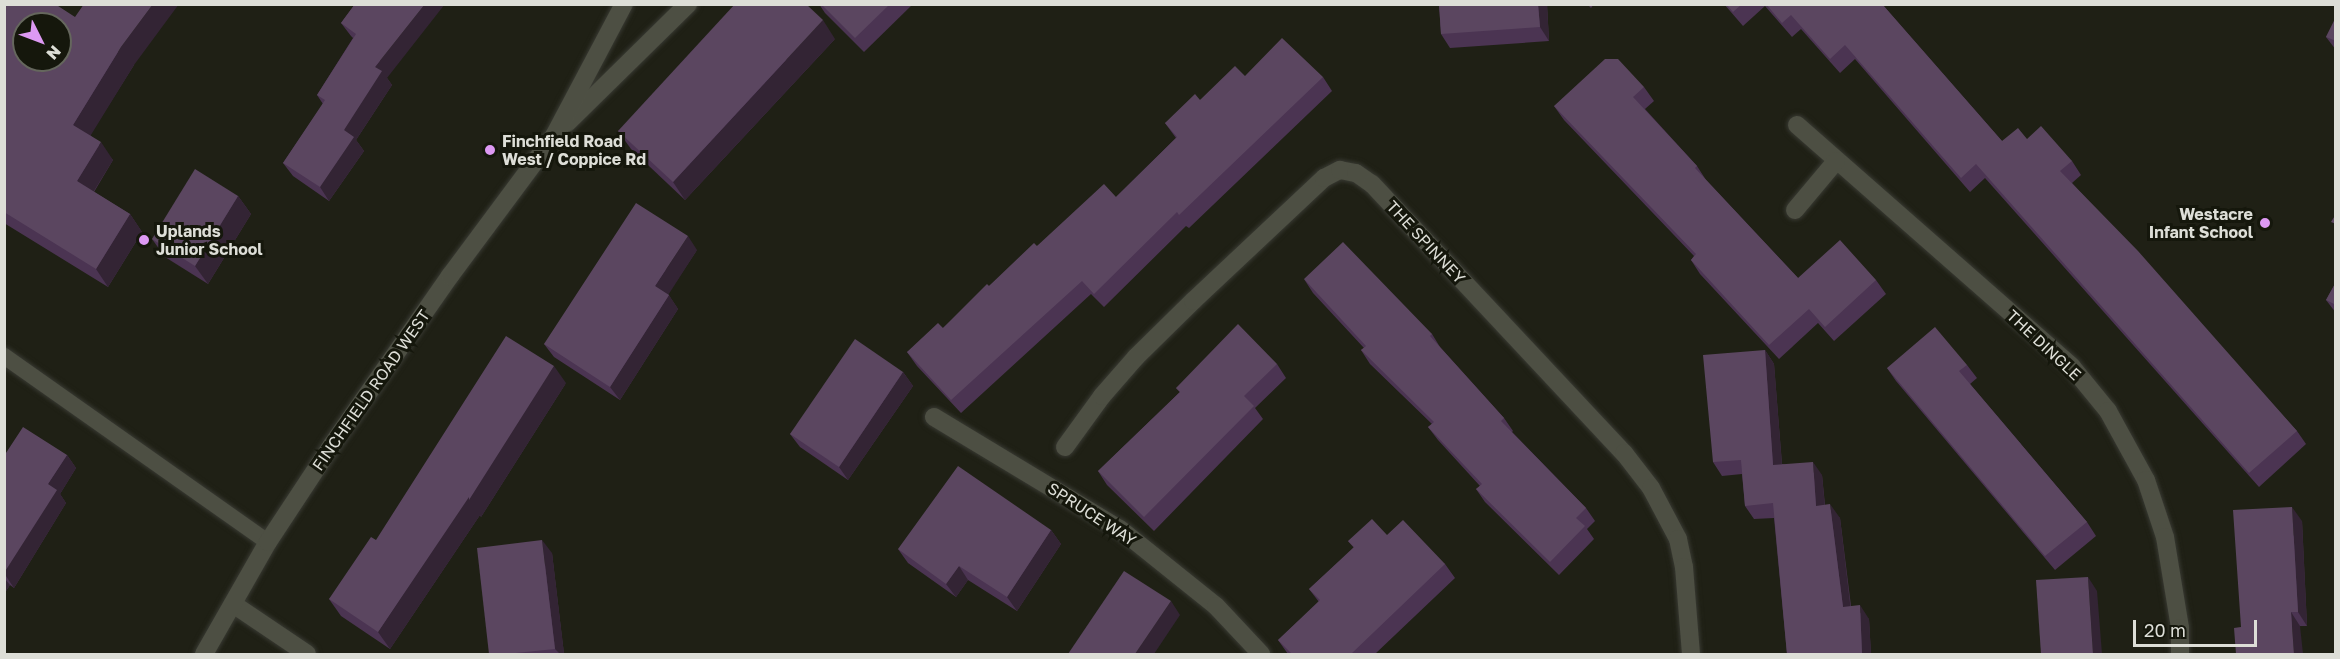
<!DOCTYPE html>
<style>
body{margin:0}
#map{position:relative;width:2340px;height:659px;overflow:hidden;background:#1f2015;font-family:"Golos Text",sans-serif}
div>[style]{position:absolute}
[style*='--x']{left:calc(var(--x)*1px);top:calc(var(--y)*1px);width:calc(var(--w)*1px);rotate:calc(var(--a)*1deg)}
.roads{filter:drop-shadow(0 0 2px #383932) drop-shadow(0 0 2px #383932)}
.lane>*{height:16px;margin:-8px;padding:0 8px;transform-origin:8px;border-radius:8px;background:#4d4f43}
.street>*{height:18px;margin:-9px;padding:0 9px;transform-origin:9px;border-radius:9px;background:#4d4f43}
.secondary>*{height:18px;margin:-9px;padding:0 9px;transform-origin:9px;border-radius:9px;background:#4d4f43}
.wall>*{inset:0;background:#4b3452}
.shaded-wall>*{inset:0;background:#332434}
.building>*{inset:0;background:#5b4660}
.dots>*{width:16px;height:16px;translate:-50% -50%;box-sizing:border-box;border:3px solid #15170c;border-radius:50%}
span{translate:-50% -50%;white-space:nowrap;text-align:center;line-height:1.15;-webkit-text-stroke:6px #15170c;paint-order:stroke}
.poi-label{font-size:16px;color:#ddded7;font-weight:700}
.left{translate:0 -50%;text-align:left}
.right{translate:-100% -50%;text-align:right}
.street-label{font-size:16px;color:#ddded7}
.frame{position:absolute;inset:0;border:6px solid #ddded7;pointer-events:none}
.north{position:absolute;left:12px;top:12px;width:60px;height:60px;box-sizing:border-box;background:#15170c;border:2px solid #65675d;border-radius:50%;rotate:132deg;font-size:16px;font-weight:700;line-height:24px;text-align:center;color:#ddded7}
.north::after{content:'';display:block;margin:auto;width:21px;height:27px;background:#dd99f3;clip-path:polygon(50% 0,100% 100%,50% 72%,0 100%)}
.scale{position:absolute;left:2133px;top:620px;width:124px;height:27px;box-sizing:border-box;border:3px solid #ddded7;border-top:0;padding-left:8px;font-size:18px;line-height:21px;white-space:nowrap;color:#ddded7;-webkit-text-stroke:4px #15170c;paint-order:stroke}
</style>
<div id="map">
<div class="roads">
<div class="lane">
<i style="--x:4;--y:356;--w:323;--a:35.2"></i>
</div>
<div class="street">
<i style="--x:1797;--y:125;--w:366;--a:41.3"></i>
<i style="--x:2072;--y:367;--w:57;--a:50.7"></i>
<i style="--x:2108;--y:411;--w:79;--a:61.2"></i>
<i style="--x:2146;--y:480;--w:60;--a:71.6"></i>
<i style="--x:2165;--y:537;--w:92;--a:80.6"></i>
<i style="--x:2180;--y:628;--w:26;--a:90"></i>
<i style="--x:1795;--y:210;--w:64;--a:-50.1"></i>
<i style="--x:934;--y:417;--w:217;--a:31.1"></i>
<i style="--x:1120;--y:529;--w:123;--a:38.7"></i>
<i style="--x:1216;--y:606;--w:66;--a:46.8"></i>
<i style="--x:1065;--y:447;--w:63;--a:-54"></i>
<i style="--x:1102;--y:396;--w:52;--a:-48.9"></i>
<i style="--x:1136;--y:357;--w:80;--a:-44.5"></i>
<i style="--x:1193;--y:301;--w:180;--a:-43.2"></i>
<i style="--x:1324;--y:178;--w:18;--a:-27"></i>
<i style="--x:1340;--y:170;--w:16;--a:11"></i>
<i style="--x:1356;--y:173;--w:19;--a:35"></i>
<i style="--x:1372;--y:184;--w:369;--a:46.9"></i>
<i style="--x:1624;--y:453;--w:44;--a:52.4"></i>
<i style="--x:1651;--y:488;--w:58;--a:62.1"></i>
<i style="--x:1678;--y:539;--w:29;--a:78"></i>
<i style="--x:1684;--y:567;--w:87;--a:85.4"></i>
<i style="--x:233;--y:604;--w:89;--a:34"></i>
</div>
<div class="secondary">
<i style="--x:567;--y:123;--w:170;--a:-44.5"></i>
<i style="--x:204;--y:654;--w:129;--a:-60.3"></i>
<i style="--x:268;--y:542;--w:116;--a:-56.6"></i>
<i style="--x:332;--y:445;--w:206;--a:-55.1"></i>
<i style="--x:450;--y:276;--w:174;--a:-53.4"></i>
<i style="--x:554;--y:136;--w:149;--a:-62.1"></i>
</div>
</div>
<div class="wall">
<i style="clip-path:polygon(4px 4px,75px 17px,134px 65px,90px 135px,113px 160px,94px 192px,130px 214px,142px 232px,108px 287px,4px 223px)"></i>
<i style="clip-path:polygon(355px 4px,387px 78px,392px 85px,356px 140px,364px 151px,329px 201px,293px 176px,283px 163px,323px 104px,317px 95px,353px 38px,351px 36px,341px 23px)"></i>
<i style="clip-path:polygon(819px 4px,913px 4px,864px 52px,825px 13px)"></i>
<i style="clip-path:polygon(1439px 4px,1547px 4px,1549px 41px,1450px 48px,1441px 34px)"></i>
<i style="clip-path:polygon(1587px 4px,1594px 4px,1591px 8px)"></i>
<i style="clip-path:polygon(1724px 4px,1882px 4px,2002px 141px,2027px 139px,2072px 161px,2081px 175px,2072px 183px,2297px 431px,2306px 444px,2259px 487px,1985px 178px,1970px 192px,1855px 59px,1840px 73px,1801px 29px,1792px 37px,1765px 6px,1743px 26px)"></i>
<i style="clip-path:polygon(2336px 17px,2336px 50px,2326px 37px)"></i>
<i style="clip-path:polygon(835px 39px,685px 200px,631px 149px,618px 131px)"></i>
<i style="clip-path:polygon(1245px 76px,1323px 77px,1332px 91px,1189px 228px,1186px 226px,1104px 307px,1091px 294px,961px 413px,917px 366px,907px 352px,943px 328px,989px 286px,1037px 246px,1116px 197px,1176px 138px,1165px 123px,1200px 100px)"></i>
<i style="clip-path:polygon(1644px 87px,1654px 101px,1645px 109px,1697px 166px,1706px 180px,1798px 278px,1876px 280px,1886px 294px,1834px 341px,1818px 323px,1779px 359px,1700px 274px,1691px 260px,1694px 256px,1564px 120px,1554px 106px)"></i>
<i style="clip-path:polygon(238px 196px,251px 214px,208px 284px,165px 257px,152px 239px)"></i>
<i style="clip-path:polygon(697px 250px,668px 294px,678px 309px,620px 400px,554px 357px,544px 344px)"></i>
<i style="clip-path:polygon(1304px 279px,1432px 334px,1440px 347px,1504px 418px,1513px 431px,1512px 432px,1586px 508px,1595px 521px,1587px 529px,1594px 539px,1559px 575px,1485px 502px,1476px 489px,1480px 486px,1438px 440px,1428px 427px,1432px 424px,1370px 364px,1361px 350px,1364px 348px,1313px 293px)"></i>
<i style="clip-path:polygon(2336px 282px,2336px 313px,2326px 300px)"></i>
<i style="clip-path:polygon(1765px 350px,1774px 364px,1782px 464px,1822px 475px,1825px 505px,1840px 518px,1851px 606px,1869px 619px,1871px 654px,1787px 654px,1774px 518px,1754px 519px,1745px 506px,1742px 474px,1722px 476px,1713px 462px)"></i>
<i style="clip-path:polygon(1277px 364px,1286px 378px,1255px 408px,1263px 419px,1154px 531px,1107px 485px,1098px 471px,1180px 392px,1176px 388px)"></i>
<i style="clip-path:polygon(1967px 365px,1977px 378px,1970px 384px,2087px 522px,2096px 536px,2055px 570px,1896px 381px,1887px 368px)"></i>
<i style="clip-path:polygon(903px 372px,913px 386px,848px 480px,800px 447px,790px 434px)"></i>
<i style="clip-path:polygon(566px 383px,481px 517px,480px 515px,390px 649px,341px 616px,329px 599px)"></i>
<i style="clip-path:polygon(67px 455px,76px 468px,60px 494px,66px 503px,14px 588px,10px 585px,4px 594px,4px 456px)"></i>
<i style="clip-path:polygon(2302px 521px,2307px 626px,2241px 627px)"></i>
<i style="clip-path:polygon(1051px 530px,1061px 544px,1017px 611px,968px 580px,956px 597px,908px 563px,898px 549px)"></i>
<i style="clip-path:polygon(1387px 535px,1445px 564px,1455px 578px,1375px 654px,1288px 654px,1278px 640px,1319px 602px,1309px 589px,1354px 548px,1348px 541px)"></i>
<i style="clip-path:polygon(552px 553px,564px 654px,489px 654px)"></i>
</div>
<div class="shaded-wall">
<i style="clip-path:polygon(153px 4px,179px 4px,134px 65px,86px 143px,73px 125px,121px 47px)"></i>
<i style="clip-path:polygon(425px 4px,445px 4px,387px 78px,392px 85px,356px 140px,364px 151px,329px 201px,320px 187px,344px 130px,375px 67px)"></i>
<i style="clip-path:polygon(1538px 4px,1547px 4px,1549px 41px,1540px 27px)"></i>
<i style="clip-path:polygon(823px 20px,835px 39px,685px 200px,673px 182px)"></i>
<i style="clip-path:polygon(101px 142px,113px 160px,89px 199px,77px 181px)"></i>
<i style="clip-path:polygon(238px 196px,251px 214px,208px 284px,195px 266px)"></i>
<i style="clip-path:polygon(130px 214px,142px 232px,108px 287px,96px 269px)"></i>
<i style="clip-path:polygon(688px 236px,697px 250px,665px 300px,655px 286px)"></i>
<i style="clip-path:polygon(669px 295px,678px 309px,620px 400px,610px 387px)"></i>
<i style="clip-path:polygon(1765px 350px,1774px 364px,1783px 478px,1773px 465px)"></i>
<i style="clip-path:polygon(554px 366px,566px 383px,481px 517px,480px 515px,390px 649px,378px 632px)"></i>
<i style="clip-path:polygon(903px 372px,913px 386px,848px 480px,839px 467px)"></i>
<i style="clip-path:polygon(67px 455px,76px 468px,60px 494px,66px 503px,14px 588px,4px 573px,48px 484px)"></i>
<i style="clip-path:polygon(1813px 462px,1822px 475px,1826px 519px,1816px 506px)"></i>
<i style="clip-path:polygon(1830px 504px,1840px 518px,1852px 620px,1843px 607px)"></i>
<i style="clip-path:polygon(2292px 507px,2302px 521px,2307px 626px,2298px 612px)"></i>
<i style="clip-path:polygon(1051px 530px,1061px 544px,1017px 611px,1007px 597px)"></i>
<i style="clip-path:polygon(542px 540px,552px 553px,564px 654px,560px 654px,555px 649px)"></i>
<i style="clip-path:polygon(959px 566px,968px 580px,956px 597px,946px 584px)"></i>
<i style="clip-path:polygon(2088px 577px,2097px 591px,2102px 654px,2093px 654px)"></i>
<i style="clip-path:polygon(4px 578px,10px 585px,4px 594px)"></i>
<i style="clip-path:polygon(1171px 601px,1180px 615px,1154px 654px,1135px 654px)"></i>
<i style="clip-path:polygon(1860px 605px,1869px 619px,1871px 654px,1862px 654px)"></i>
<i style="clip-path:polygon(2291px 612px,2300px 626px,2303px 654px,2294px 654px)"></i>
</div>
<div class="building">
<i style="clip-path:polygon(evenodd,4px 4px,55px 4px,75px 17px,84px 4px,153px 4px,121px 47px,73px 125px,101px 142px,77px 181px,130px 214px,96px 269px,4px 212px,4px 4px,24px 24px,60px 24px,60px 60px,24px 60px,24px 24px)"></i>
<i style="clip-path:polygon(355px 4px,425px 4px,375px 67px,382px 71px,344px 130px,354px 137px,320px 187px,283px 163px,325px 100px,317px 95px,356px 34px,341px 23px)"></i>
<i style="clip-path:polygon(735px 4px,806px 4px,823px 20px,673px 182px,618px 131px)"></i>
<i style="clip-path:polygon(821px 4px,890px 4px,855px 38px)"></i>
<i style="clip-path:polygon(1439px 4px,1538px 4px,1540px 27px,1441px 34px)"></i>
<i style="clip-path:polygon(1726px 4px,1742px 4px,1733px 12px)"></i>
<i style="clip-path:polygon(1766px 4px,1882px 4px,2002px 141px,2018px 128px,2027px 139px,2041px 126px,2072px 161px,2060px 171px,2138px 251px,2297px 431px,2249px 473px,1976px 164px,1961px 178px,1845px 45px,1830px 59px,1791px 15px,1782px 23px)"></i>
<i style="clip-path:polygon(2336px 17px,2336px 41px,2326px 37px)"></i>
<i style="clip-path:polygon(1282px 38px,1323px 77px,1179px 215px,1177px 212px,1094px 294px,1082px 281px,951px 400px,907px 352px,938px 323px,943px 328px,987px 284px,989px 286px,1034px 243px,1037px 246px,1104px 184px,1116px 197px,1177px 137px,1165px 123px,1195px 94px,1200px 100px,1235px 66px,1245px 76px)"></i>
<i style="clip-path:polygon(1605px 59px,1618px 59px,1644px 87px,1633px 97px,1697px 166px,1695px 168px,1798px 278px,1840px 240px,1876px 280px,1825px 327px,1809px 309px,1769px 345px,1691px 260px,1696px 254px,1554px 106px)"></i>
<i style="clip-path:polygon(195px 169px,238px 196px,195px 266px,152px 239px)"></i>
<i style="clip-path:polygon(636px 203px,688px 236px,655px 286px,669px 295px,610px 387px,544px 344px)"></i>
<i style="clip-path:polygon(2336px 214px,2336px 224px,2331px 222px)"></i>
<i style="clip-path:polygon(1343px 242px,1432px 334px,1430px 336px,1504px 418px,1501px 421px,1586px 508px,1576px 518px,1585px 526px,1550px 562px,1476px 489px,1482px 484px,1428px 427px,1434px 422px,1361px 350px,1366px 346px,1304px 279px)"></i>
<i style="clip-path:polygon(2336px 282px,2336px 305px,2326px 300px)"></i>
<i style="clip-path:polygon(1238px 324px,1277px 364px,1244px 396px,1254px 406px,1144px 517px,1098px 471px,1180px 392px,1176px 388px)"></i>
<i style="clip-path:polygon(1935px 327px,1967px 365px,1959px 371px,2087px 522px,2045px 556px,1887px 368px)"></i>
<i style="clip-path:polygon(506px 336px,554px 366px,469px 500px,469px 497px,378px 632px,329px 599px,371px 537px,376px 540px)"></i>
<i style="clip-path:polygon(855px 339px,903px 372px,839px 467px,790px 434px)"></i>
<i style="clip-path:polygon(1765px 350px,1773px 465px,1813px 462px,1816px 506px,1830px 504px,1843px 607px,1860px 605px,1862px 654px,1787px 654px,1773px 503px,1745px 506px,1741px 460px,1713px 462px,1703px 355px)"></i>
<i style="clip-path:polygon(23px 427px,67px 455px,48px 484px,57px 490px,4px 573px,4px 456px)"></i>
<i style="clip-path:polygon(958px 466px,1051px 530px,1007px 597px,959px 566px,946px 584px,898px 549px)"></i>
<i style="clip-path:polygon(2292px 507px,2298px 612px,2291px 612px,2294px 654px,2236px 654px,2234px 628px,2241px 627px,2233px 510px)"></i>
<i style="clip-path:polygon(1372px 519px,1387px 535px,1403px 520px,1445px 564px,1351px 654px,1292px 654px,1278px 640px,1320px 600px,1309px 589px,1354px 547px,1348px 541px)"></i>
<i style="clip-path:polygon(542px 540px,555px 649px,506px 654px,489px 654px,477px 548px)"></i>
<i style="clip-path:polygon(1124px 571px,1171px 601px,1135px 654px,1068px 654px)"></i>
<i style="clip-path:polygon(2088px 577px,2093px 654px,2041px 654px,2036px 580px)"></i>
</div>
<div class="dots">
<i style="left:490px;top:150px;background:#dd99f3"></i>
<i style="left:2265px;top:223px;background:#dd99f3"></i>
<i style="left:144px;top:240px;background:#dd99f3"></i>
</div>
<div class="poi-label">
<span class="left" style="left:502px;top:150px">Finchfield Road<br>West / Coppice Rd</span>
<span class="right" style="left:2253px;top:223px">Westacre<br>Infant School</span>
<span class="left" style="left:156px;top:240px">Uplands<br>Junior School</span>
</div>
<div class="street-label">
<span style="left:1426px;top:242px;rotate:47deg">THE SPINNEY</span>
<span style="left:2044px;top:345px;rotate:43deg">THE DINGLE</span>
<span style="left:371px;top:390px;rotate:-55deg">FINCHFIELD ROAD WEST</span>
<span style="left:1092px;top:514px;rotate:33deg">SPRUCE WAY</span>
</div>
<div class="frame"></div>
<div class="north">N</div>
<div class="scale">20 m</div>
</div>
